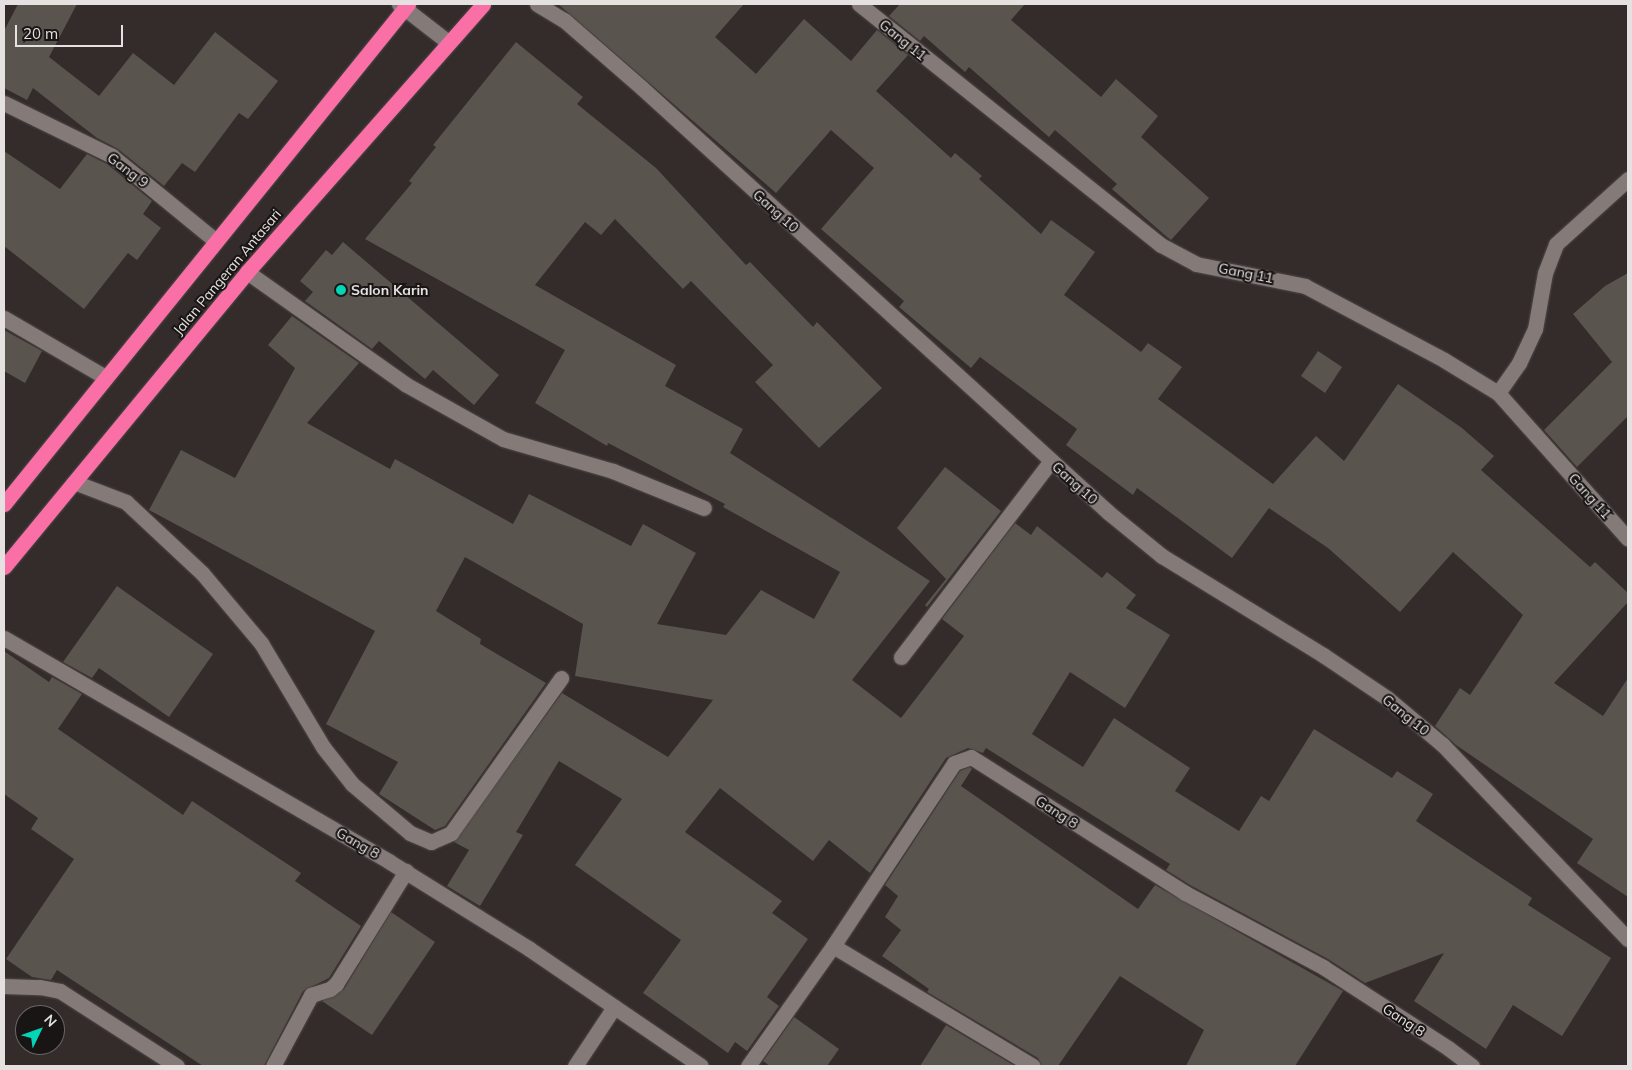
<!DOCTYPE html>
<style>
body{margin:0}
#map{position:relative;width:1632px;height:1070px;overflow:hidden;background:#332c2b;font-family:Mulish,sans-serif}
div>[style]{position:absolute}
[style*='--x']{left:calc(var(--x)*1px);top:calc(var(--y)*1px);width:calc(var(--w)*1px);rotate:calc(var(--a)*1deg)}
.building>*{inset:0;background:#5a544f}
.roads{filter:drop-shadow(0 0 1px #504949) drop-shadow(0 0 1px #504949)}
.minor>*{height:15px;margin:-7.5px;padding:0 7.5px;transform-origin:7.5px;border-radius:7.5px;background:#847b79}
.highway>*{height:15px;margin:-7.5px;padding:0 7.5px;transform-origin:7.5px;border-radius:7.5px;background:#f96fa6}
.dots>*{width:14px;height:14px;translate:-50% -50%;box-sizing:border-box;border:2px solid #191515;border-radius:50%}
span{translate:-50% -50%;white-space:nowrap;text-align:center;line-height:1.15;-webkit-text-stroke:4px #191515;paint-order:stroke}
.street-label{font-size:14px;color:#e6e1e1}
.poi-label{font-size:14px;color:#e6e1e1;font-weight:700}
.left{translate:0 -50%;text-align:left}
.frame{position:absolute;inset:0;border:5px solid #e6e1e1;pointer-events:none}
.north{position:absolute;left:15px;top:1005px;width:50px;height:50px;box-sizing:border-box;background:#191515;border:1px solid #6b6767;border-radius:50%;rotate:48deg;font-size:14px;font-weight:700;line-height:20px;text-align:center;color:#e6e1e1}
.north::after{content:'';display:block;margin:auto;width:18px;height:22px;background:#03d5b6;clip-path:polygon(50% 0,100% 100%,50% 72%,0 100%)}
.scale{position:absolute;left:15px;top:25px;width:108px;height:22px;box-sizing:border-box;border:2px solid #e6e1e1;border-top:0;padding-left:6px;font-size:15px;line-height:18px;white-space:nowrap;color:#e6e1e1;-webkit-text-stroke:4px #191515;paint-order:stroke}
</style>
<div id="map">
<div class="building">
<i style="clip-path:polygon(18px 4px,77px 4px,49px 57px,99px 96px,133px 53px,174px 85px,215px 32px,278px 81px,248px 119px,239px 113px,195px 172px,182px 163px,164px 186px,118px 149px,97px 138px,33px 88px,27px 100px,4px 88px,4px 31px)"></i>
<i style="clip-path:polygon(558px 4px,744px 4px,715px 37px,756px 74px,804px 19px,851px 61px,877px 30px,908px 55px,876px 91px,951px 158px,955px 153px,982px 176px,979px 179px,1041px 234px,1051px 220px,1095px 252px,1064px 295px,1141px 352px,1148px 343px,1182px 367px,1158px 399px,1273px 484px,1316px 436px,1344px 461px,1398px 384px,1462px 428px,1494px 456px,1481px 470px,1590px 567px,1595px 562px,1628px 593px,1628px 602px,1554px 683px,1603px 716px,1628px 678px,1628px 897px,1577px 863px,1593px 839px,1456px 745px,1435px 726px,1460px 688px,1470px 695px,1523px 615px,1453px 552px,1400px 612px,1328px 548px,1269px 508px,1232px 558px,1137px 488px,1133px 495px,1066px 445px,1077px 429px,980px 357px,971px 368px,899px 307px,904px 301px,821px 229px,874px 168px,831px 130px,776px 193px)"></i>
<i style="clip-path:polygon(900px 4px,1025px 4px,1011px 20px,1101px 97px,1116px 79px,1158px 116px,1141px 137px,1209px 198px,1171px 240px,1167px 237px,1112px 189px,1117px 184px,1055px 130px,1049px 137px,969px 67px,965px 72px,924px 36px,920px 41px,889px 16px)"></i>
<i style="clip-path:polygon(516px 42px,583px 97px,577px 104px,656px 168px,746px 265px,750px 262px,813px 327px,817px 322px,882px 388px,819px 448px,755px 382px,773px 365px,691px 281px,683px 289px,615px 219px,601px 235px,585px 222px,535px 285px,676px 365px,665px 386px,743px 429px,730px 453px,930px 581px,852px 680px,901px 718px,964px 636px,942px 619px,1015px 523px,1031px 535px,1037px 526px,1102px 578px,1107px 572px,1136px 595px,1126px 608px,1170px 635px,1125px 708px,1070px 672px,1032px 734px,1083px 767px,1114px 718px,1190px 768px,1175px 791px,1239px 831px,1261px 796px,1269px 801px,1314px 729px,1392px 778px,1397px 771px,1433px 794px,1416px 821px,1532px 898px,1528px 905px,1611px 958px,1562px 1036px,1513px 1005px,1486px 1049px,1414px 1001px,1444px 953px,1365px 983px,1328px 959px,1190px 885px,1166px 870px,1170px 864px,986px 748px,983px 753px,968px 748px,946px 758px,870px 873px,829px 840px,813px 861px,720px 788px,685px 832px,782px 901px,772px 913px,808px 939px,767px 997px,779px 1006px,747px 1051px,735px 1042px,728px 1053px,643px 993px,681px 940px,575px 865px,622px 799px,559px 761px,516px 832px,523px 835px,480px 906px,447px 886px,469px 850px,454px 842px,562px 693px,668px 757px,713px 700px,575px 676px,583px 624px,465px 557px,436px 611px,481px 639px,480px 644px,546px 683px,445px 826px,435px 830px,379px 794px,398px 762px,326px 724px,375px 631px,149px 510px,181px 450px,235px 478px,295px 368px,268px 345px,292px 316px,359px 363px,307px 423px,390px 469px,395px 459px,513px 524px,529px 494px,631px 546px,643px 524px,696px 553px,657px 624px,726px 635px,761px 590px,814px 619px,840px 572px,723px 507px,725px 504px,608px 443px,607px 446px,535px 403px,565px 350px,365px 239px,412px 183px,409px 181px,436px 147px,433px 145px)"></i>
<i style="clip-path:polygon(4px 151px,60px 189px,87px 154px,107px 164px,152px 201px,143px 214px,161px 228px,137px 260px,128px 253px,84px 309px,4px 246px)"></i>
<i style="clip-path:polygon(343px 242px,499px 375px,474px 405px,433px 370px,425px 379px,379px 341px,372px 349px,305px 301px,313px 292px,300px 281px,326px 250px,332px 255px)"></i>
<i style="clip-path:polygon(1628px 273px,1628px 416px,1577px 467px,1544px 430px,1612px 362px,1573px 314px,1605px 286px)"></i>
<i style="clip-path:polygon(4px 330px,42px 351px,25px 383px,4px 371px)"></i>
<i style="clip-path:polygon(1318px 351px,1342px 367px,1325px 393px,1301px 376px)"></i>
<i style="clip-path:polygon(945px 467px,1001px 511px,927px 607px,925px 605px,946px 579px,897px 528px)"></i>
<i style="clip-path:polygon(117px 586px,213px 654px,169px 717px,99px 668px,92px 678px,63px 662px)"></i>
<i style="clip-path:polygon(4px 651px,49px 682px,52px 677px,82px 694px,58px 729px,183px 815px,192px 801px,301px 873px,295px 881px,361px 926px,329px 978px,303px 991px,264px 1066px,203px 1066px,57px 970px,51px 980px,32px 977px,6px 959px,74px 859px,31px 829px,38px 818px,4px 794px)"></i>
<i style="clip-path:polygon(970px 767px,972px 769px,961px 786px,1138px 909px,1155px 885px,1343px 991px,1295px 1066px,1186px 1066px,1204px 1030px,1120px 976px,1058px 1066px,1042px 1066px,1038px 1058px,927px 992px,929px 989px,882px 956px,901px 930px,885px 917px,898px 896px,885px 885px,960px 771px)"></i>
<i style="clip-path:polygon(391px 912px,435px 942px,372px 1035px,322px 1001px,344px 989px)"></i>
<i style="clip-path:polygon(794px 1017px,839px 1049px,827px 1066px,770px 1066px,763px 1061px)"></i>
<i style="clip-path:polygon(946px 1025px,1015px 1066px,920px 1066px)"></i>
</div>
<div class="roads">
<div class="minor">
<i style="--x:399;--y:4;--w:62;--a:37.8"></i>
<i style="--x:537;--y:4;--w:31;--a:31"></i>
<i style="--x:564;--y:20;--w:103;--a:41.1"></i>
<i style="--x:642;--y:88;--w:631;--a:42.3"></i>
<i style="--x:1109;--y:513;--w:68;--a:39.1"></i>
<i style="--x:1162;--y:556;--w:189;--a:31.6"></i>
<i style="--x:1323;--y:655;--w:77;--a:33.9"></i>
<i style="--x:1387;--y:698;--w:73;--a:40"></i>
<i style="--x:1443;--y:745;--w:268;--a:46.4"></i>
<i style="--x:859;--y:4;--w:386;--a:38.6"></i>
<i style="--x:1161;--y:245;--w:40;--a:28"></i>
<i style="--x:1196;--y:264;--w:111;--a:11.4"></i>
<i style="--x:1305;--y:286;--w:157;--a:28"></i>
<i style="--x:1444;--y:360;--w:63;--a:31.4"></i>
<i style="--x:1498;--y:393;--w:195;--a:48.3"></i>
<i style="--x:4;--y:103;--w:120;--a:26.1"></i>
<i style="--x:112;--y:156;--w:134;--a:39.3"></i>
<i style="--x:247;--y:272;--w:194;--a:35.3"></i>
<i style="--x:405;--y:384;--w:112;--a:29.3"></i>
<i style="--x:503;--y:439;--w:115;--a:16.2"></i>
<i style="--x:613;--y:471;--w:98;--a:22.1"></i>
<i style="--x:4;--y:318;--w:117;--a:30.3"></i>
<i style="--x:1498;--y:393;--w:37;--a:-55"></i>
<i style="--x:1519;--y:363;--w:38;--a:-65"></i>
<i style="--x:1535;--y:329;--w:57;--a:-79.9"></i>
<i style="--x:1545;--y:273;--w:31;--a:-69"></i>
<i style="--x:1556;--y:244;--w:97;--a:-42.1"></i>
<i style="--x:74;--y:482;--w:56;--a:21"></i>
<i style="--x:126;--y:502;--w:104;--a:43.1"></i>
<i style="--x:202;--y:573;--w:92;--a:49.9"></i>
<i style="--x:261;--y:643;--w:121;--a:59.2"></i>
<i style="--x:323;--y:747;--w:47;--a:51.9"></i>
<i style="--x:352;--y:784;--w:76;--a:40.2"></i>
<i style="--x:410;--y:833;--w:23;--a:23"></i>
<i style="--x:431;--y:842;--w:22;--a:-24"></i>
<i style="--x:451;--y:833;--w:190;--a:-54.6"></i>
<i style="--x:4;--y:638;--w:446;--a:30.1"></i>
<i style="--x:390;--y:862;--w:163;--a:31.9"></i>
<i style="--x:528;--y:948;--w:209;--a:34.3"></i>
<i style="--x:901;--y:657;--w:247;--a:-52.6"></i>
<i style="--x:833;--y:946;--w:233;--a:31"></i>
<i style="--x:4;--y:986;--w:36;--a:2"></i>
<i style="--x:40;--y:987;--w:20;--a:11"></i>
<i style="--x:60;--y:991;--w:139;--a:32.7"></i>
<i style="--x:273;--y:1066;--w:81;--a:-61.8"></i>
<i style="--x:311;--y:995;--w:20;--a:-18"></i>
<i style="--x:330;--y:989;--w:8;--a:-40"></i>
<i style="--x:336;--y:984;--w:133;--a:-58.2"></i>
<i style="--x:575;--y:1066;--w:71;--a:-56.5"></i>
<i style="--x:748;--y:1066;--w:147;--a:-54.7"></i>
<i style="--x:833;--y:946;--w:219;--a:-56.5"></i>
<i style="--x:954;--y:763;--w:18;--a:-19"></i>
<i style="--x:971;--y:757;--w:254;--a:32.4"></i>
<i style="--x:1185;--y:893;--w:157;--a:28.2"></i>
<i style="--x:1323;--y:967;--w:149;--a:32.9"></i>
<i style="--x:1448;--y:1048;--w:30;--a:37"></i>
</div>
<div class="highway">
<i style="--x:4;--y:504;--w:643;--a:-51.06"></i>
<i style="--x:4;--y:567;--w:382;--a:-50.5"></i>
<i style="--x:247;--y:272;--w:357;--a:-48.6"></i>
</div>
</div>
<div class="dots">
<i style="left:341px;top:290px;background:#03d5b6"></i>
</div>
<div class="street-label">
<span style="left:903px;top:40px;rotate:39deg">Gang 11</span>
<span style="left:128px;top:170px;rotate:37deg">Gang 9</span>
<span style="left:776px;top:211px;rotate:42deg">Gang 10</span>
<span style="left:227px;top:272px;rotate:-50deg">Jalan Pangeran Antasari</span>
<span style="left:1246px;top:273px;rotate:11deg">Gang 11</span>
<span style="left:1075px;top:483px;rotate:42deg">Gang 10</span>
<span style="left:1590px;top:496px;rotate:48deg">Gang 11</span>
<span style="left:1406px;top:715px;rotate:39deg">Gang 10</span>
<span style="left:1057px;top:812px;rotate:33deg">Gang 8</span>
<span style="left:358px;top:843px;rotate:30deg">Gang 8</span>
<span style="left:1404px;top:1020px;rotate:33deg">Gang 8</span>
</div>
<div class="poi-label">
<span class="left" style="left:351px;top:290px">Salon Karin</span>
</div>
<div class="frame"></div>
<div class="north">N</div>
<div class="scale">20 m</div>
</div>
